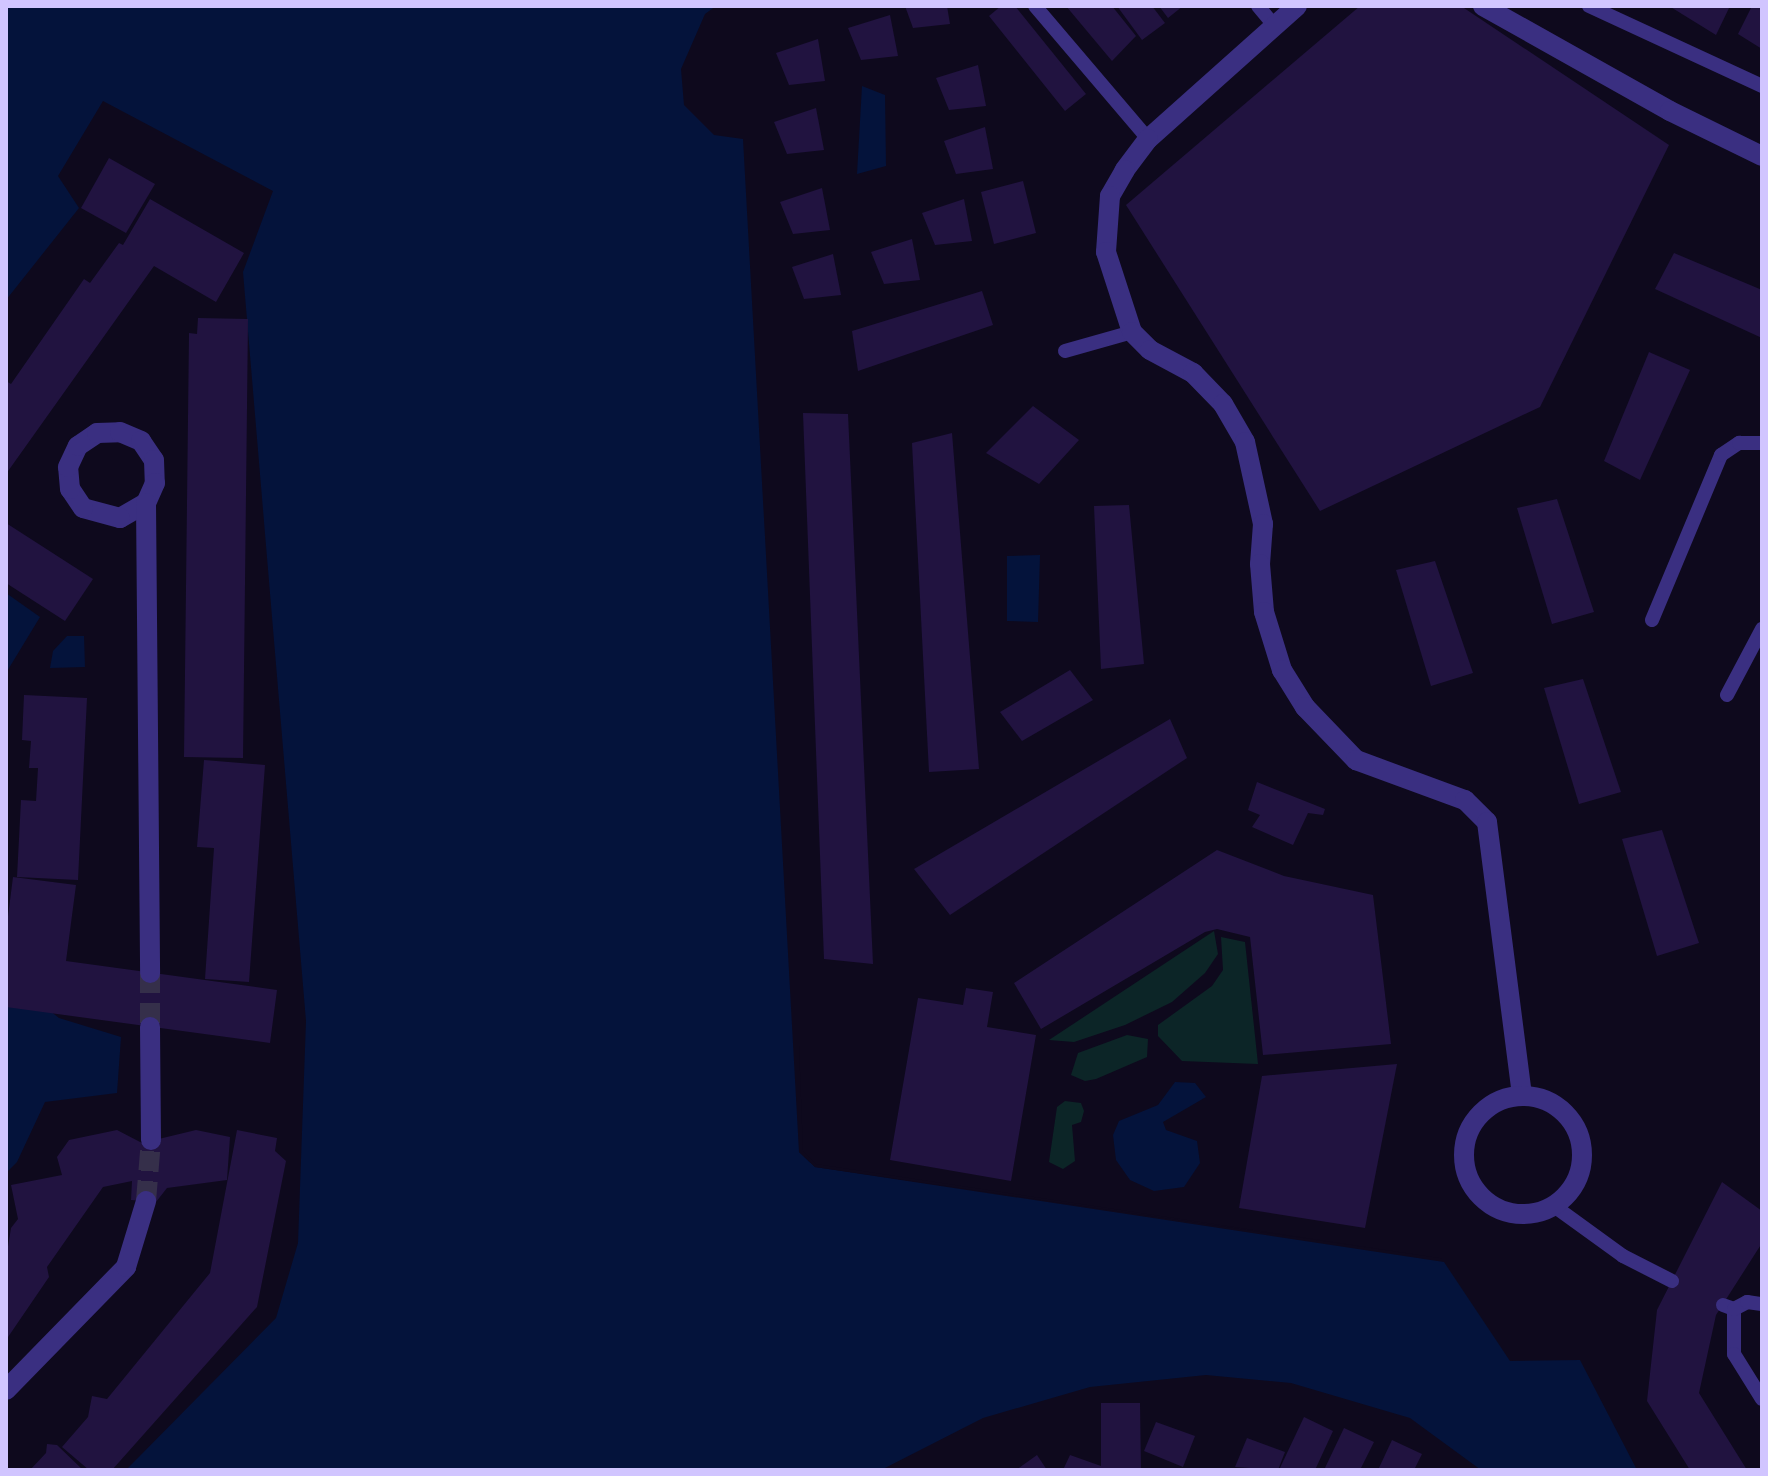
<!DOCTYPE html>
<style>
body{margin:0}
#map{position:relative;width:1768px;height:1476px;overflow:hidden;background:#0e091d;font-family:Raleway,sans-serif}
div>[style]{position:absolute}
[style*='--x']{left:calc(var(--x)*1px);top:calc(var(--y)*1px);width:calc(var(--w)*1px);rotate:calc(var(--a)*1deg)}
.green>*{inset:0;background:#0c2527}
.water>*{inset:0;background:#04133b}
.pier>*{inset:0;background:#0e091d}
.building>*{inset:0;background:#211340}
.minor-tunnel>*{height:20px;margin-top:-10px;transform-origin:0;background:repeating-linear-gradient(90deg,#352f4a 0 20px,transparent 0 30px)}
.service>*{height:14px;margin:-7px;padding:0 7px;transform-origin:7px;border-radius:7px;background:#3a2f81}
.minor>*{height:20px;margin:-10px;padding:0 10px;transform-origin:10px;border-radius:10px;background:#3a2f81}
.minor>.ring{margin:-10px;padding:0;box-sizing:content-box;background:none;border:20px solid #3a2f81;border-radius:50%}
span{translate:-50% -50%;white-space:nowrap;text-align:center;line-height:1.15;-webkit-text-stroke:6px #0e091d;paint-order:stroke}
.frame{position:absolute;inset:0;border:8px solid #d1c5ff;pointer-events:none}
</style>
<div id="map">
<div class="green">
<i style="clip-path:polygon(1214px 931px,1218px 954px,1205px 973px,1172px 1002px,1125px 1025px,1074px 1042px,1049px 1040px)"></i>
<i style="clip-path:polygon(1221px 937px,1245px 942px,1258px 1064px,1182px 1061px,1158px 1036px,1158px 1025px,1212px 986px,1223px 970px)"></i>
<i style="clip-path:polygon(1127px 1035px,1148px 1039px,1147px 1057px,1096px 1079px,1085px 1081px,1071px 1075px,1078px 1053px)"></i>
<i style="clip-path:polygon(1065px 1101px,1081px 1103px,1084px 1111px,1081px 1122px,1072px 1125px,1075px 1161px,1063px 1169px,1049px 1162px,1057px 1107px)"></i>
</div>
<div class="water">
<i style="clip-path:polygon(6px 6px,716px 6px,705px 14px,681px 69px,684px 105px,714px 135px,743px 139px,799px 1152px,815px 1167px,1444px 1262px,1510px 1361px,1580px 1360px,1637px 1470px,1481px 1470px,1410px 1418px,1291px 1383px,1206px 1375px,1090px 1387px,983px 1418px,881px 1470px,126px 1470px,276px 1318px,298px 1243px,306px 1021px,243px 272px,273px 191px,103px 101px,58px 176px,79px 208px,6px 300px)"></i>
<i style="clip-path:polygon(862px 86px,885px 95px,886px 166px,857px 174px)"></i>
<i style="clip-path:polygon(1040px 555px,1038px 622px,1007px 621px,1007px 556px)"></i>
<i style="clip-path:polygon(6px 593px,40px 617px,6px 673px)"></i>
<i style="clip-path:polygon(67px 636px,84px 636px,85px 667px,50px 668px,53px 651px)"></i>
<i style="clip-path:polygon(6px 976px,59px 1018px,121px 1037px,117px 1093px,45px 1102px,17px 1162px,6px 1173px)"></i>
<i style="clip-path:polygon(1175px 1082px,1195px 1083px,1206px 1097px,1163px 1122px,1166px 1130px,1197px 1141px,1200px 1163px,1184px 1187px,1154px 1191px,1130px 1180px,1116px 1160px,1113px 1135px,1119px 1121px,1158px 1105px)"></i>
</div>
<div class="pier">
<i style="clip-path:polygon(799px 1045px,803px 1151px,816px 1164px,1446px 1259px,815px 1167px,799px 1152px)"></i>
</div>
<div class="building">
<i style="clip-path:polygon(905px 6px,947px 6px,950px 24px,913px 28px)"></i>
<i style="clip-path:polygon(1001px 6px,1015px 6px,1086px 94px,1065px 111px,989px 16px)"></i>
<i style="clip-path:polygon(1066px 6px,1112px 6px,1136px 36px,1112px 61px)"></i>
<i style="clip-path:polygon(1117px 6px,1152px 6px,1165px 23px,1142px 40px)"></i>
<i style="clip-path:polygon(1159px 6px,1183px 6px,1168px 18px)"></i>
<i style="clip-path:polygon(1360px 6px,1461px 6px,1669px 145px,1540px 407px,1320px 511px,1126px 205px)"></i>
<i style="clip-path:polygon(1669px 6px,1730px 6px,1716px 35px)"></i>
<i style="clip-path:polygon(1752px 6px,1762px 6px,1762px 49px,1738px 34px)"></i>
<i style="clip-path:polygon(890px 15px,898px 56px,861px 60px,848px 28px)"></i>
<i style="clip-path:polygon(818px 39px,825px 81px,789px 85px,776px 53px)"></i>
<i style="clip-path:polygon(978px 65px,986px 106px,949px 110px,936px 78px)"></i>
<i style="clip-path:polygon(816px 108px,824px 150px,787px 154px,774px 122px)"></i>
<i style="clip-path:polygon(985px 127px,993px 169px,956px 174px,944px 141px)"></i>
<i style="clip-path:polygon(109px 158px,155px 184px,126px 233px,81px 208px)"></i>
<i style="clip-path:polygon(1023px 181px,1036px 233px,994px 244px,981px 192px)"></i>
<i style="clip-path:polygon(822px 188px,830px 230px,793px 234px,780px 202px)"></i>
<i style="clip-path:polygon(150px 199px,244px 253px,216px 302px,154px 266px,6px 474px,6px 381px,11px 384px,84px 279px,90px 283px,119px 243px,123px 245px)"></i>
<i style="clip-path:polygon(964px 199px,972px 241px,935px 245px,922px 213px)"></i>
<i style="clip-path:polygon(912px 239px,920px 280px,884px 284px,871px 252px)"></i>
<i style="clip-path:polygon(1674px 253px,1762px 290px,1762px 338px,1655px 289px)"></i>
<i style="clip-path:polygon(833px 254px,841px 295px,804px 299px,792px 267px)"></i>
<i style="clip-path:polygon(982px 291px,993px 325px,858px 371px,852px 331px)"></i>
<i style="clip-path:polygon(198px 318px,248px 319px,243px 758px,184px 757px,189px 333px,197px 334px)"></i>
<i style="clip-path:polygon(1649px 352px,1690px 370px,1640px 480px,1604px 461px)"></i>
<i style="clip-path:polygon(1033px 406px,1079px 440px,1039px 484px,986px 453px)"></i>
<i style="clip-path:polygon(803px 413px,848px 414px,873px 964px,824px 959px)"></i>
<i style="clip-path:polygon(952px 433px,979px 769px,929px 772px,912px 443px)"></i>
<i style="clip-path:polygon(1557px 499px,1594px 612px,1552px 624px,1517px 508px)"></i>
<i style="clip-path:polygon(1129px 505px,1144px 664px,1101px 669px,1094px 506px)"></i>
<i style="clip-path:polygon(6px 523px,93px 579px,65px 621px,6px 583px)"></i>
<i style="clip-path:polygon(1435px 561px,1473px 673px,1431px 686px,1396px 570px)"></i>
<i style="clip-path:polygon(1070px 670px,1093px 700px,1022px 741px,1000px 712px)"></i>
<i style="clip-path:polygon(1583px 679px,1621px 792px,1579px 804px,1544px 688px)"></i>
<i style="clip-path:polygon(24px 695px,87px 698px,78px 880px,17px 877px,21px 800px,36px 801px,38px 768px,29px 768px,31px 741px,22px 740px)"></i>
<i style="clip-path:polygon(1170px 719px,1187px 758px,950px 915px,914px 869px)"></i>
<i style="clip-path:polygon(204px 760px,265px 765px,249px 982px,205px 979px,214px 848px,197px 847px)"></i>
<i style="clip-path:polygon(1257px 782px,1325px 809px,1323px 815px,1308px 813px,1293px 845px,1252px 827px,1260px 815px,1248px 810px)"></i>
<i style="clip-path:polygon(1662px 830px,1699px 943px,1657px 956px,1622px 839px)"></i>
<i style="clip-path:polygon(1217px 850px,1284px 876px,1373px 895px,1391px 1044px,1263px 1055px,1250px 937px,1217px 929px,1205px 932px,1041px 1029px,1014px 983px)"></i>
<i style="clip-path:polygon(13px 877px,76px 885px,66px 961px,277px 990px,270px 1043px,6px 1007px,6px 932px)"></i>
<i style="clip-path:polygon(966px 988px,993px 992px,987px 1027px,1036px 1035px,1011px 1181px,890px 1160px,918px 998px,963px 1005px)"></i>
<i style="clip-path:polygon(1397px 1064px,1365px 1228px,1239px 1208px,1262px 1076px)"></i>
<i style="clip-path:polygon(117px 1130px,142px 1143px,196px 1130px,230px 1137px,227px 1180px,167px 1188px,156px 1202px,131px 1200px,132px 1181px,103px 1187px,47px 1267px,49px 1277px,6px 1340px,6px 1259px,11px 1228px,18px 1219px,11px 1185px,62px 1175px,57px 1157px,69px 1140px)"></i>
<i style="clip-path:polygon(237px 1130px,277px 1138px,275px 1151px,286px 1161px,257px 1307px,112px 1470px,89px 1470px,62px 1447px,88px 1417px,92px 1396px,107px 1399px,210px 1273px)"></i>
<i style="clip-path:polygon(1722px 1182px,1762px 1211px,1762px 1243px,1716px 1315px,1699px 1393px,1747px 1470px,1690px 1470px,1647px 1401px,1657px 1310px)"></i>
<i style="clip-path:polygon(1101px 1403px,1140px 1403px,1141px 1470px,1063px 1470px,1070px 1455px,1101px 1466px)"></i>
<i style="clip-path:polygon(1304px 1417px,1333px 1431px,1315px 1470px,1279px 1470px)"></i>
<i style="clip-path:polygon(1156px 1422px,1195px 1436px,1183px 1467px,1144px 1451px)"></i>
<i style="clip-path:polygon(1344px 1428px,1374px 1442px,1360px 1470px,1324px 1470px)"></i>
<i style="clip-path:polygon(1247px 1438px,1285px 1452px,1278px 1470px,1235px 1467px)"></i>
<i style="clip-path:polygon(1392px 1440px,1422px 1454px,1414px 1470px,1378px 1470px)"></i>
<i style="clip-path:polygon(47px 1444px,57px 1445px,83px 1470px,30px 1470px,46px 1453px)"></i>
<i style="clip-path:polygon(1037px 1455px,1047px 1470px,1016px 1470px)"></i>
</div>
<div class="minor-tunnel">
<i style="--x:150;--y:973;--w:54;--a:90"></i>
<i style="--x:146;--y:1201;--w:61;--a:-85.3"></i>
</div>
<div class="service">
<i style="--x:1035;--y:6;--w:175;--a:49.6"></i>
<i style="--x:1258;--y:6;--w:25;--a:50"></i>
<i style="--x:1589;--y:6;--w:191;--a:24.8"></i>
<i style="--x:1065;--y:351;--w:70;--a:-15.8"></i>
<i style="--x:1652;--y:620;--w:179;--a:-67.3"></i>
<i style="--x:1721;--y:455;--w:22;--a:-34"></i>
<i style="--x:1739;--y:443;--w:23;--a:0"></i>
<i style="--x:1727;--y:695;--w:75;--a:-62.1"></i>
<i style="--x:1554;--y:1206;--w:85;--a:35.9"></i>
<i style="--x:1623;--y:1256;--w:55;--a:27"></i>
<i style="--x:1723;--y:1305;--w:12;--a:20"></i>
<i style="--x:1734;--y:1309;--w:45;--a:90"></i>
<i style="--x:1734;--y:1354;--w:53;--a:58.1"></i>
<i style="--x:1734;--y:1309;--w:15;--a:-28"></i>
<i style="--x:1747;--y:1302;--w:15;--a:8"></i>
</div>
<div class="minor">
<i style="--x:1297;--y:6;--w:200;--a:138.2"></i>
<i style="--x:1148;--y:139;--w:39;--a:127"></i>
<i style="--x:1125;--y:170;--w:30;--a:120"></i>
<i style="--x:1110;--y:196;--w:56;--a:94.1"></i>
<i style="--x:1106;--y:252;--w:84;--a:72"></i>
<i style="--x:1132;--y:332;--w:25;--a:45"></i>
<i style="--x:1150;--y:350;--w:49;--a:28.1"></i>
<i style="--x:1193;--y:373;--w:43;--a:45.9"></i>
<i style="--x:1223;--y:404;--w:44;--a:59.9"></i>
<i style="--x:1245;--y:442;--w:84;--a:77.6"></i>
<i style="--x:1263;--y:524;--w:40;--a:94.3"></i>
<i style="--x:1260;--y:564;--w:48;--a:85.2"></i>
<i style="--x:1264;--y:612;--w:61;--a:72.8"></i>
<i style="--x:1282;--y:670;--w:44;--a:58.1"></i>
<i style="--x:1305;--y:707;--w:74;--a:46.1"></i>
<i style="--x:1356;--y:760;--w:116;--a:20.2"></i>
<i style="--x:1465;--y:800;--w:31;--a:45"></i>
<i style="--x:1487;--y:822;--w:276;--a:82.7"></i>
<i style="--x:1483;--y:6;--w:214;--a:29.3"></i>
<i style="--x:1670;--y:111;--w:102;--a:26.1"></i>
<i style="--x:146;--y:503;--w:30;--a:150"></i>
<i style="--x:120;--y:518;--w:38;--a:-165"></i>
<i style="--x:83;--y:508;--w:23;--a:-124"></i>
<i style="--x:70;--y:489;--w:22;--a:-95"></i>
<i style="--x:68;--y:467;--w:23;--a:-65"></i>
<i style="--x:78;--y:446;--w:23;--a:-34"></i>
<i style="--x:97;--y:433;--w:23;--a:-2"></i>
<i style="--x:120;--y:432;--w:23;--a:23"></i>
<i style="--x:141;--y:441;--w:23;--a:56"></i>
<i style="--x:154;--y:460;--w:23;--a:88"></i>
<i style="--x:155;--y:483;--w:22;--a:114"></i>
<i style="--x:146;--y:503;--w:470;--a:89.5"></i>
<i style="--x:150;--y:1027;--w:113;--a:89.5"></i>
<i class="ring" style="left:1464px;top:1096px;width:98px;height:98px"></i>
<i style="--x:6;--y:1390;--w:172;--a:-45.7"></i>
<i style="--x:126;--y:1267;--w:69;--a:-73.1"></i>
</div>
<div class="frame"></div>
</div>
